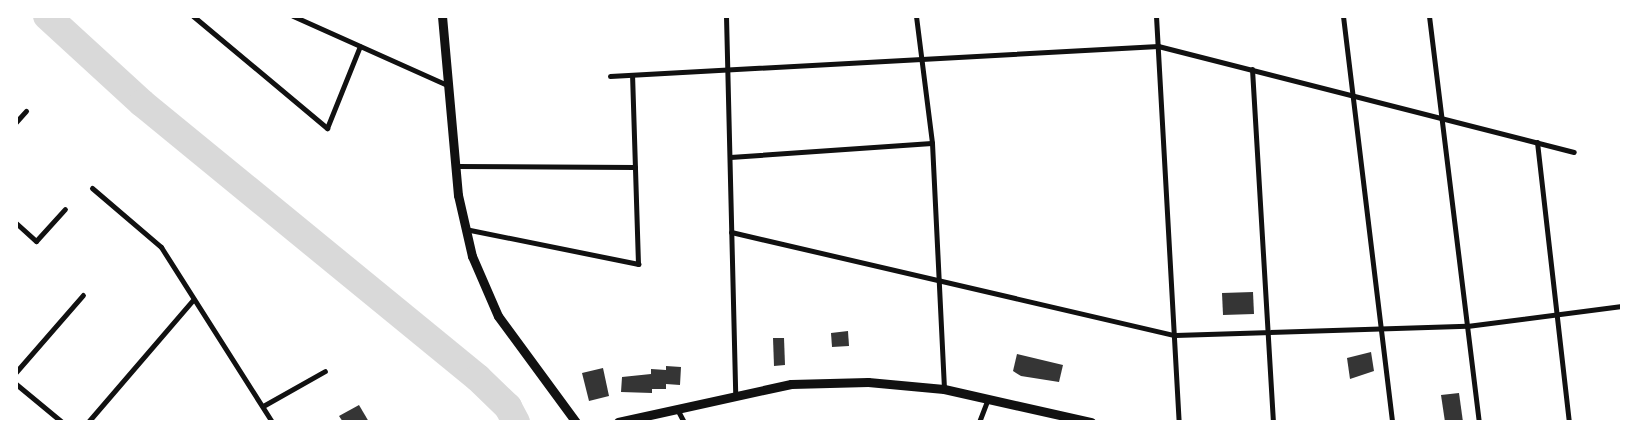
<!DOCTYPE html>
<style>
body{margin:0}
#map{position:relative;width:1638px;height:438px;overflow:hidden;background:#fff;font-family:Inter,sans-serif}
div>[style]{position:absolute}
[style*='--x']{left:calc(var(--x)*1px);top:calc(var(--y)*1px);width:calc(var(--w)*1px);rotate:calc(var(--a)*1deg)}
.river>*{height:28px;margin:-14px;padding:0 14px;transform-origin:14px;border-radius:14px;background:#d9d9d9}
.building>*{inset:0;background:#353535}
.minor>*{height:5px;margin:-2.5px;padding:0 2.5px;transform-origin:2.5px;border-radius:2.5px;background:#111}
.tertiary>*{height:9px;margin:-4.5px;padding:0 4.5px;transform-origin:4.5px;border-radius:4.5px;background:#111}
span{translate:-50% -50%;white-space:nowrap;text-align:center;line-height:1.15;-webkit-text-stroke:4.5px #fff;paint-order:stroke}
.frame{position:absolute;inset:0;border:18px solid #fff;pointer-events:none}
</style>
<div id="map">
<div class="river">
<i style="--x:47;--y:16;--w:129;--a:42.5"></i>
<i style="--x:142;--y:103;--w:434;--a:39.3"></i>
<i style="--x:478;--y:378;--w:42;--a:44"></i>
<i style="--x:508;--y:407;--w:17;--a:62"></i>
</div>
<div class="building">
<i style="clip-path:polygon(1253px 292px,1254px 314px,1223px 315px,1222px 293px)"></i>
<i style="clip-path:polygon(848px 331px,849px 346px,832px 347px,831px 333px)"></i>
<i style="clip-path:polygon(773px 338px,784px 338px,785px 365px,774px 366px)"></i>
<i style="clip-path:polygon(1371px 352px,1374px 371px,1350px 379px,1347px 358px)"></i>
<i style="clip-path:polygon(1017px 354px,1063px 365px,1059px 382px,1021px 376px,1013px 371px)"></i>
<i style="clip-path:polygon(666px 366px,681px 367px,680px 385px,666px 384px,666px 389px,652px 389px,652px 393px,621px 392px,622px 377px,651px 374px,651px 369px,666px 370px)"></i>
<i style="clip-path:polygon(603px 368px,609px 396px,589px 401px,582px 373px)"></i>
<i style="clip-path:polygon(1459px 393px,1463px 422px,1445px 422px,1441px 395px)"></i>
<i style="clip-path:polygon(359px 405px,369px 422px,343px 422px,339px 416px)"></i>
</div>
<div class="minor">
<i style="--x:193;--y:16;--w:175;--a:39.9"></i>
<i style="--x:327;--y:128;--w:88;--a:-68.1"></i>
<i style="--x:293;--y:16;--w:167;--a:24.1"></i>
<i style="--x:726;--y:16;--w:377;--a:88.6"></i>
<i style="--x:916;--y:16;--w:128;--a:82.8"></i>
<i style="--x:932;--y:143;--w:246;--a:87.2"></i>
<i style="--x:1156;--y:16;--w:407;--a:86.8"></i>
<i style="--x:1343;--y:16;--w:409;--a:83.1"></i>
<i style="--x:1429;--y:16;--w:409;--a:83"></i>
<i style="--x:1252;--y:69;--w:354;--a:86.6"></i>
<i style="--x:610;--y:76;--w:549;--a:-3.13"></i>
<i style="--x:1158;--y:46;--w:429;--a:14.3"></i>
<i style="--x:16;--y:122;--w:15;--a:-48"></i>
<i style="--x:1537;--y:142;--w:282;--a:83.5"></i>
<i style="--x:730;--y:157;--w:202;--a:-4"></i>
<i style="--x:456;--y:166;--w:179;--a:0.3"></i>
<i style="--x:92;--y:188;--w:91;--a:40.5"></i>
<i style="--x:161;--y:247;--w:207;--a:57.6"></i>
<i style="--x:16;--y:223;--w:27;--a:42"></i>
<i style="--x:36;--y:241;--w:43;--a:-47.8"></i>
<i style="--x:465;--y:229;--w:177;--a:11.4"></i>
<i style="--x:638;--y:264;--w:189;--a:-91.8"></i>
<i style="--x:731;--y:232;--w:456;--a:13.1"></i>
<i style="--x:1175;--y:335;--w:292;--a:-1.8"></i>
<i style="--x:1467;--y:326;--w:156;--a:-7.4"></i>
<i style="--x:16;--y:372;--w:102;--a:-49"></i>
<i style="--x:16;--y:384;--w:60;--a:39.6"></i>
<i style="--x:263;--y:406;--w:71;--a:-29.4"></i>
<i style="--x:677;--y:409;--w:15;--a:62"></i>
<i style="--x:88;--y:422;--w:160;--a:-49.3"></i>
<i style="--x:979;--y:422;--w:25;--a:-69"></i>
</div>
<div class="tertiary">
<i style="--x:442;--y:16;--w:180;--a:84.9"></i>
<i style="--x:458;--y:195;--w:63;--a:77.1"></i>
<i style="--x:472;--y:256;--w:65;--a:66.6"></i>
<i style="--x:498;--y:316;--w:132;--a:53.7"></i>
<i style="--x:618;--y:422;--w:177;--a:-12.4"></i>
<i style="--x:791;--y:384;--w:77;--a:-1.5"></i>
<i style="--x:868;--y:382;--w:76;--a:5.3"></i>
<i style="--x:944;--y:389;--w:151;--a:12.7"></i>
</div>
<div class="frame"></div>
</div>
